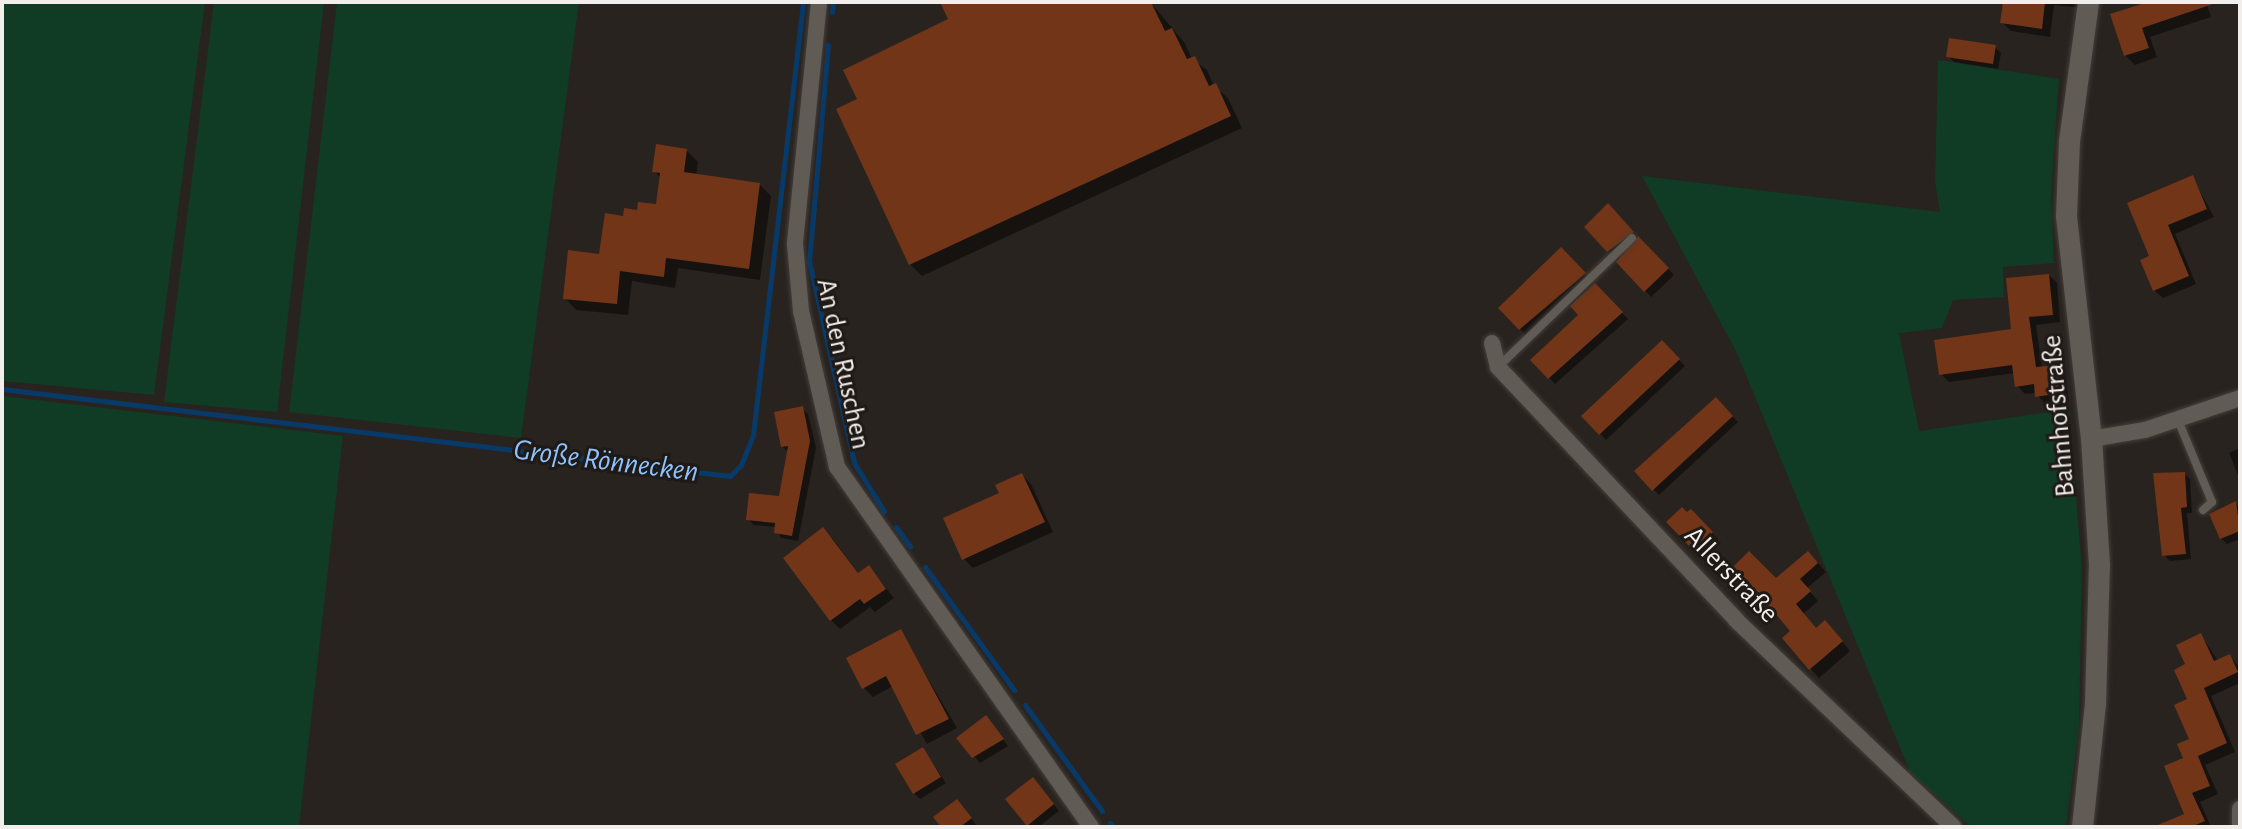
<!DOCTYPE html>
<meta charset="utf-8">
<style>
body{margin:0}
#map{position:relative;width:2242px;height:829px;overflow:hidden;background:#29231f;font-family:"Alegreya Sans",sans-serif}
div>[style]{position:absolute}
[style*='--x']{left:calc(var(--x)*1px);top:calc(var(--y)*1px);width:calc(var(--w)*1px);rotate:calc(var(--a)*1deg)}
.green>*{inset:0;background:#103b24}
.shadow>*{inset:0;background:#0007}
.stream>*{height:5px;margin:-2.5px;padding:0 2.5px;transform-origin:2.5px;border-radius:2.5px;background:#083a69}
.building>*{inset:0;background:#723518}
.roads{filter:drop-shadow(0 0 2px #433e3b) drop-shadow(0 0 2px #433e3b)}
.service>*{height:8px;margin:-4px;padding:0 4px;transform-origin:4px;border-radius:4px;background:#615b55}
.minor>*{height:16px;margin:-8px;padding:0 8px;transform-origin:8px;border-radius:8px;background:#615b55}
.tertiary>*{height:21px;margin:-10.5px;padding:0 10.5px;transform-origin:10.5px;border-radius:10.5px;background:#615b55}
span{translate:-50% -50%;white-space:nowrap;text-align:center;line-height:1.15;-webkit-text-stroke:6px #1f1a16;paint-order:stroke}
.street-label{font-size:28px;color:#f2eeeb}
.water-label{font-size:30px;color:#8ec2fe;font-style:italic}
.frame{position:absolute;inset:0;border:4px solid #f2eeeb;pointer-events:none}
</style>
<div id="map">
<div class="green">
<i style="clip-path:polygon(2px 2px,205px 2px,154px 395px,2px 381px)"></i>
<i style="clip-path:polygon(214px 2px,324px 2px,277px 412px,164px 402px)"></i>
<i style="clip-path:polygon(337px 2px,579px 2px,521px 438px,289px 412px)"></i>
<i style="clip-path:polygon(1938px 60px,2059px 79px,2051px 194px,2054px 263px,2003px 267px,2004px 297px,1953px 300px,1942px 328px,1899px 333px,1919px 431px,2069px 409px,2082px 570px,2079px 726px,2066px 827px,1971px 827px,1910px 772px,1737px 353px,1642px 176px,1940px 212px,1935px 182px)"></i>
<i style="clip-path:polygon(2px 396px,343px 436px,299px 827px,2px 827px)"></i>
</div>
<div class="shadow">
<i style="clip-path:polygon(942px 2px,1151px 3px,1184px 42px,1192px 59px,1207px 70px,1214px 86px,1228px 98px,1242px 128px,922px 276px,910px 264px,860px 100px,950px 20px)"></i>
<i style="clip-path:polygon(2005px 2px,2084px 2px,2083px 8px,2054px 5px,2050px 37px,2011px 31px,2002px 22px)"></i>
<i style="clip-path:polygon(2153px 2px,2206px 2px,2211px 17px,2150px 37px,2157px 57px,2135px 65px,2125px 55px,2112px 15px)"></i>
<i style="clip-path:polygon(1995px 47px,2001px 53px,1998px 69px,1954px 62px,1948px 56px)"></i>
<i style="clip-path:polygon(686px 150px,698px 162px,696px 176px,759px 184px,771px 196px,760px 280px,678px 268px,675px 288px,632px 281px,628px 315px,576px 310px,565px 298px,601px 255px,624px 217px,658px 206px,661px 178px,654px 171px)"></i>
<i style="clip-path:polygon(2193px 178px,2214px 217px,2175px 234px,2196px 284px,2163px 298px,2154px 290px,2152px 257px,2129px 204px)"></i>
<i style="clip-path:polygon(1614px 211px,1674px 275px,1651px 297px,1619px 262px,1632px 244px,1615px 257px,1586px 227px)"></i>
<i style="clip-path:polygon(1561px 250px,1590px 280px,1526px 335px,1500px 308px)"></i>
<i style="clip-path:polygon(2049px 275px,2057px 283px,2060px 322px,2036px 325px,2042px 368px,2057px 366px,2065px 374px,2069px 401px,2045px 404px,2036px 393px,2025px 394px,2017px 386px,2015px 373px,1949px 382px,1941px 374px,2013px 330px)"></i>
<i style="clip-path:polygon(1595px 285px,1628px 319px,1555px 384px,1532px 360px,1581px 315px)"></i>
<i style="clip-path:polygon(1662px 342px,1685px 366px,1606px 440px,1583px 416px)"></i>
<i style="clip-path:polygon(1716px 399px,1738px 422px,1659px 495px,1636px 471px)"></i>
<i style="clip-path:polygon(802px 408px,808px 414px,816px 448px,798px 541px,781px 538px,776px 527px,754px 525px,748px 519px,781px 498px,788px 452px,782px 446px)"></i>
<i style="clip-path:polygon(2240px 448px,2240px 480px,2229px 453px)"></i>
<i style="clip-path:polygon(2184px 473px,2190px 479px,2192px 513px,2187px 513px,2191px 559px,2170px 561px,2164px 555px)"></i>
<i style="clip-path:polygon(1022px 475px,1031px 484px,1053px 532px,973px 568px,964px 559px,1001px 494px)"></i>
<i style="clip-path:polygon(2236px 504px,2240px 508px,2240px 539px,2227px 544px,2221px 538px)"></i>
<i style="clip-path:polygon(1690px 511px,1718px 539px,1701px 556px,1669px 522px)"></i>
<i style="clip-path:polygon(832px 538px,859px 574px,869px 567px,894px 598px,875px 612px,870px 607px,840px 629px,831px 620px)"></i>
<i style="clip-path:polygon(1816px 561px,1826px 572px,1807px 588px,1818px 601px,1803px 614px,1817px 630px,1834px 631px,1850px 651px,1819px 678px,1784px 638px,1793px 631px,1762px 595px,1757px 599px,1730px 572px,1776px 580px)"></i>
<i style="clip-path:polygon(900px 631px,957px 728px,927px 744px,893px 686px,873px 697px,864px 688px)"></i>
<i style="clip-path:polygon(2201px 635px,2218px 661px,2230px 656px,2240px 668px,2240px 683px,2211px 696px,2235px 752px,2205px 765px,2218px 794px,2200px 802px,2211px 827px,2158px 827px,2187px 814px,2185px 759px,2191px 740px,2187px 665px)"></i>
<i style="clip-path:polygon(991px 723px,1008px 746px,980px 763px,959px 738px)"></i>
<i style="clip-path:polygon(923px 749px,946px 783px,920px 799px,914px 793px)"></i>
<i style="clip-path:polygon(1039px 786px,1059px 811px,1038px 827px,1030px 827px,1008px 799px)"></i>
<i style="clip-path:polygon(963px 807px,976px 825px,973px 827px,943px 827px,936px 818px)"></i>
</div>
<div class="stream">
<i style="--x:832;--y:12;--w:10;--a:-84"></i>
<i style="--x:828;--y:45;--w:217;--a:95"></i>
<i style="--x:809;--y:261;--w:207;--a:77.4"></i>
<i style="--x:854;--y:463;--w:57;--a:58"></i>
<i style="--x:2;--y:389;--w:733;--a:6.81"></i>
<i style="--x:730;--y:476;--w:16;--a:-45"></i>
<i style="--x:741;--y:465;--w:32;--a:-68"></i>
<i style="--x:753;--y:435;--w:436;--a:-83.4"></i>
<i style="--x:896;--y:527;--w:24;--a:54"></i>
<i style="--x:925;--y:567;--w:152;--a:54.1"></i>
<i style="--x:1025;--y:705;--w:131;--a:54"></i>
<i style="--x:1110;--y:823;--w:5;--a:53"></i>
</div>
<div class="building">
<i style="clip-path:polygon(940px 2px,1151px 2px,1165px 31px,1172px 28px,1187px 59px,1195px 56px,1209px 86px,1216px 83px,1231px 116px,909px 265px,836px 109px,857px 99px,843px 70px,948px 19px)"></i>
<i style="clip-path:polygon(2003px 2px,2045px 2px,2042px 29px,2000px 23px)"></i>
<i style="clip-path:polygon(2148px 2px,2212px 2px,2213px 4px,2142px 28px,2149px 48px,2124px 56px,2110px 14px)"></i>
<i style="clip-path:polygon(1949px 38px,1996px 45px,1993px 64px,1946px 57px)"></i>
<i style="clip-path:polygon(656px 144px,687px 149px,684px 172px,760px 183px,749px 269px,666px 258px,664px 277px,620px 271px,617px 304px,563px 299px,568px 250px,599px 254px,605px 213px,623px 216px,624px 208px,637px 210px,638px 202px,656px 204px,660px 173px,652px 172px)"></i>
<i style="clip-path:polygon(2193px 175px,2207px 209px,2168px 225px,2189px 276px,2153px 291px,2140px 260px,2149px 256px,2127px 203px)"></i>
<i style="clip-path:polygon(1608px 203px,1634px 232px,1607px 252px,1584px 227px)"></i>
<i style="clip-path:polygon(1638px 236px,1669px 268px,1644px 292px,1616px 262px)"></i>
<i style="clip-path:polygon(1561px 247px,1586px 273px,1519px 330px,1498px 308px)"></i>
<i style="clip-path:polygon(2049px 274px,2053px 315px,2029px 317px,2036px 367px,2058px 365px,2062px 393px,2035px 397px,2034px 384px,2015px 387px,2012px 365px,1939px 375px,1934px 340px,2011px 329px,2006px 278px)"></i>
<i style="clip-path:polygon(1595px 283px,1623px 312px,1548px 379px,1530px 360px,1578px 315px,1570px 306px)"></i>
<i style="clip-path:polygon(1662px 340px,1680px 359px,1599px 435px,1581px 416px)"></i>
<i style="clip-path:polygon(1716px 397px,1733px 416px,1652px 491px,1634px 471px)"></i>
<i style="clip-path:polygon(803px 406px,810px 441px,792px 536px,774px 533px,775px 523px,746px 520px,749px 493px,779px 496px,788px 446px,781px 447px,774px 412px)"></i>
<i style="clip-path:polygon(2185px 472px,2187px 507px,2181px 508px,2186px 554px,2162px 556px,2153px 473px)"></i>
<i style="clip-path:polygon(1022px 473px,1045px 522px,962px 560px,943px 518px,999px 493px,995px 485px)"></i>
<i style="clip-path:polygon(2236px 501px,2240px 531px,2220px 539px,2209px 514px)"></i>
<i style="clip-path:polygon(1682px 507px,1687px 512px,1691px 509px,1713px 532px,1694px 551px,1666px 522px)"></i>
<i style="clip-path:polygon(823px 527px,858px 573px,869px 565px,886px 589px,864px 604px,860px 599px,830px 621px,783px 558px)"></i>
<i style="clip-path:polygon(1749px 551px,1776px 578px,1808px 551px,1818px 563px,1800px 579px,1811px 591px,1796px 604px,1816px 628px,1825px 620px,1843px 641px,1809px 670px,1782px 638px,1790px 631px,1753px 587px,1747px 592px,1728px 572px)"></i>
<i style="clip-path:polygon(901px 629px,949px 719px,916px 735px,886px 676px,862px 689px,846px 658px)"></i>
<i style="clip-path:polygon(2201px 633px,2214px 661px,2230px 654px,2238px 672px,2204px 688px,2227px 743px,2198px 756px,2210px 786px,2192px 793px,2205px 821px,2191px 827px,2153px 827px,2184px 814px,2164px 766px,2183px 758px,2177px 744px,2189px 739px,2174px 705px,2187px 699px,2174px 670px,2185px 664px,2176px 645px)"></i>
<i style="clip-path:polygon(986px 715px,1004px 739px,972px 758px,956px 738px)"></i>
<i style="clip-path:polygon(923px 747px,941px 777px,913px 794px,895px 764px)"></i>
<i style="clip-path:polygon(1033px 777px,1054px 804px,1027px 826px,1005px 799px)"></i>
<i style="clip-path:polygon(957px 799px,972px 818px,960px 827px,941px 827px,933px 817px)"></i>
</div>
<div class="roads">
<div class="service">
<i style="--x:1498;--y:367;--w:186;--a:-43.9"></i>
<i style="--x:2178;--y:420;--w:89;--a:67.5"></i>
<i style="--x:2212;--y:502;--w:12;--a:138"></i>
</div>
<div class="minor">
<i style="--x:819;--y:2;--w:243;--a:95.7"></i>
<i style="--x:795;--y:244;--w:67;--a:84.9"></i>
<i style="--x:801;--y:311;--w:160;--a:77"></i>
<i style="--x:837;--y:467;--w:441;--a:54.8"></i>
<i style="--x:1492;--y:343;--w:25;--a:76"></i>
<i style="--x:1498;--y:367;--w:347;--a:46.7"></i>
<i style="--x:1736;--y:620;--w:300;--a:43.6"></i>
<i style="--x:2091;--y:439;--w:55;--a:-9.5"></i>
<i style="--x:2145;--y:430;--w:100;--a:-18.6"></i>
<i style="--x:2240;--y:827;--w:18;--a:-90"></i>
</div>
<div class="tertiary">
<i style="--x:2082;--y:827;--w:124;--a:-84"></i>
<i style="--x:2095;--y:704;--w:139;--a:-88.4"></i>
<i style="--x:2099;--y:565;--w:126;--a:-93.6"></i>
<i style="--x:2091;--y:439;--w:225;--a:-96.4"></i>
<i style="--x:2066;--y:215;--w:74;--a:-87.7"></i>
<i style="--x:2069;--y:141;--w:140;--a:-82.2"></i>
</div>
</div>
<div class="street-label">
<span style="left:843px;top:364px;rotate:78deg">An den Ruschen</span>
<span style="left:2059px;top:416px;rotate:-95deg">Bahnhofstraße</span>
<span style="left:1731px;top:575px;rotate:46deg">Allerstraße</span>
</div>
<div class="water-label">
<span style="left:606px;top:461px;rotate:7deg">Große Rönnecken</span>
</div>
<div class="frame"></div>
</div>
